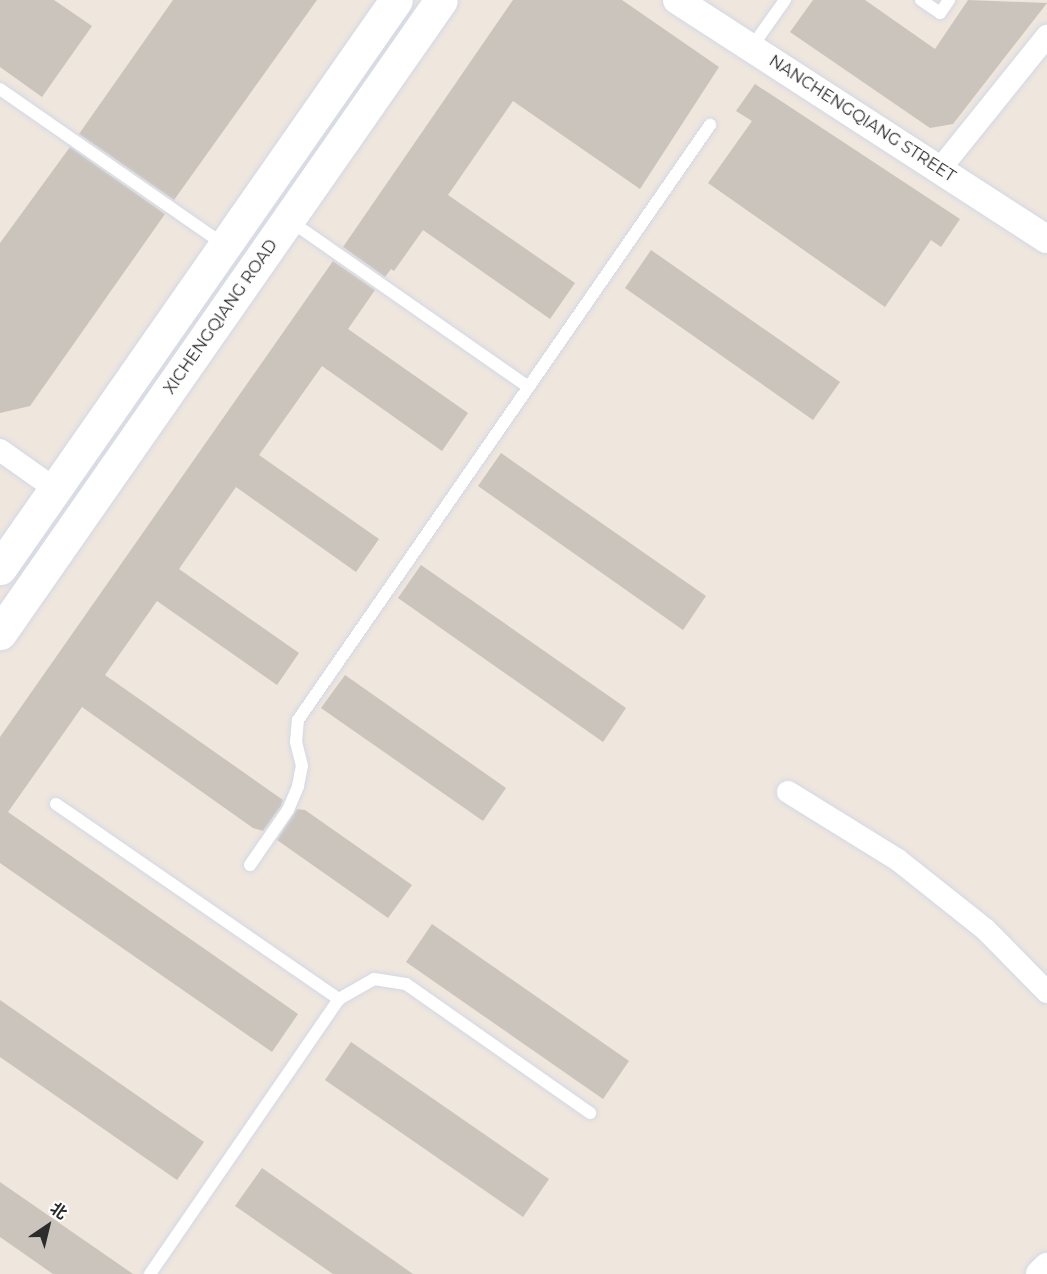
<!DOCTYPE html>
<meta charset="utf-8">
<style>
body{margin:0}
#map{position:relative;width:1047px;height:1274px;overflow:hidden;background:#efe6dd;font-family:Montserrat,"Noto Sans SC",sans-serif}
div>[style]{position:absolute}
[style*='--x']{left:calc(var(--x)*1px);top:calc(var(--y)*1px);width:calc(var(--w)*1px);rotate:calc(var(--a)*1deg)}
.building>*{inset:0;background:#cac4bc}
.roads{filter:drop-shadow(0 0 2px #d2d8e6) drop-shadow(0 0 2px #d2d8e6)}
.service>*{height:12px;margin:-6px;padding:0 6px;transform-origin:6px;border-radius:6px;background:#fff}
.minor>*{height:22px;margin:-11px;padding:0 11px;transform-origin:11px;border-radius:11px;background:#fff}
.tertiary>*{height:28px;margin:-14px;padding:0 14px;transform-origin:14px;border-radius:14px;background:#fff}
.secondary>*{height:33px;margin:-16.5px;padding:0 16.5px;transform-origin:16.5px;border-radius:16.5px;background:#fff}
span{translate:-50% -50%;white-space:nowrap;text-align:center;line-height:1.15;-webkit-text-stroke:4.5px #fff;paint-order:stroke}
.street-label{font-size:16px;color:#2c2c2c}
.north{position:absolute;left:18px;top:1196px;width:60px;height:60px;-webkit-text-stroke:4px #fff;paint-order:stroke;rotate:35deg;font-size:16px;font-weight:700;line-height:24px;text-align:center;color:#2c2c2c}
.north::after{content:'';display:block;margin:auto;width:21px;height:27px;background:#2c2c2c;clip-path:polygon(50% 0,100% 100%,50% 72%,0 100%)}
</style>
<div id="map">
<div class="building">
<i style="clip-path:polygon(0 0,54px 0,92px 26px,42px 97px,0 67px)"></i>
<i style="clip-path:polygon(173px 0,317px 0,174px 200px,79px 134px)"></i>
<i style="clip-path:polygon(513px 0,622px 0,719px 67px,640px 189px,513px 101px,448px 195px,575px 283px,550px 319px,423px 230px,394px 271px,391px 269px,385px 277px,343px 247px)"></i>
<i style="clip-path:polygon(813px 0,865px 0,935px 49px,968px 0,1047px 3px,953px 124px,930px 128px,790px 32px)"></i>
<i style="clip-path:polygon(755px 84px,960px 219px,941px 247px,931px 240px,885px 307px,708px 183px,752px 121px,736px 111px)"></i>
<i style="clip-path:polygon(70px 147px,165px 214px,30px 406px,0 413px,0 243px)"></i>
<i style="clip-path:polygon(651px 250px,840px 382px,813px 420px,625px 288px)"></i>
<i style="clip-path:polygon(333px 261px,375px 290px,348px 329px,468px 413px,442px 451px,322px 366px,259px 455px,379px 539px,356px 572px,236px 487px,179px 569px,299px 653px,277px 685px,157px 601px,105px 675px,283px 800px,281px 806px,263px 831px,253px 828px,82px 707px,8px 812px,298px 1014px,272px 1052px,0 863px,0 737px)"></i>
<i style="clip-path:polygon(501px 453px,706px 596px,683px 630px,478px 486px)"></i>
<i style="clip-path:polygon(421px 565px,626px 708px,603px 742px,398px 598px)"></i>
<i style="clip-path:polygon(345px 675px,506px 788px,483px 821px,321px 708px)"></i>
<i style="clip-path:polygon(297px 809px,305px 810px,412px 885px,388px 918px,277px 840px)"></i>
<i style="clip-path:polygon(432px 924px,629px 1061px,603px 1099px,406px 962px)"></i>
<i style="clip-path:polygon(0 1000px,204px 1142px,177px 1180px,0 1057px)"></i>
<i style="clip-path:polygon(351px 1042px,549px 1179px,523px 1217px,325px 1080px)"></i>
<i style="clip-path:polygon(262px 1168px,413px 1274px,333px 1274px,235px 1206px)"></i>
<i style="clip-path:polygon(0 1182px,133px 1274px,53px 1274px,0 1237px)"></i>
</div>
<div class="roads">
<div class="service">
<i style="--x:921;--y:0;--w:23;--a:34"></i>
<i style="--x:940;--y:13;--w:16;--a:-55"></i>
<i style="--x:751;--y:48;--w:59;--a:-54.7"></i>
<i style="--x:0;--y:89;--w:272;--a:34.8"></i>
<i style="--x:289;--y:220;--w:292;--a:34.9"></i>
<i style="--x:56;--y:804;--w:344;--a:34.6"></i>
<i style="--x:339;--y:999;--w:334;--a:124.5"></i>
<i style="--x:250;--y:865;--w:67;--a:-55.4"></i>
<i style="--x:288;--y:810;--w:26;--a:-67"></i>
<i style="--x:298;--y:786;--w:20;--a:-79"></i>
<i style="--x:302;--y:766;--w:25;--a:-104"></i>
<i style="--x:296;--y:742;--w:22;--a:-85"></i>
<i style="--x:298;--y:720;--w:724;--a:-55.3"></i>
<i style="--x:339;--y:999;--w:40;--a:-29.7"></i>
<i style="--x:374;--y:979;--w:32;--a:9"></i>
<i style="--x:406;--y:984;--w:225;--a:35"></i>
</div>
<div class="minor">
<i style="--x:940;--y:169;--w:171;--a:-51.2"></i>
<i style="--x:0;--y:450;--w:67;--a:35.3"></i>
<i style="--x:788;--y:792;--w:129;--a:31.7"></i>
<i style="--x:898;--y:860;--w:112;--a:38.5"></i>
<i style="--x:986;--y:930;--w:87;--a:45.5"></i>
</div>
<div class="tertiary">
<i style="--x:677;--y:0;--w:440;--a:32.9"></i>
<i style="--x:1040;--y:1274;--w:10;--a:-45"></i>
</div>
<div class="secondary">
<i style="--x:0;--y:568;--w:692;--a:-55.12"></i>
<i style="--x:0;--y:633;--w:771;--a:-55.14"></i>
</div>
</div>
<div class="street-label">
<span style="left:862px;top:119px;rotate:33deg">NANCHENGQIANG STREET</span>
<span style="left:221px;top:317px;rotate:-55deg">XICHENGQIANG ROAD</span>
</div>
<div class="north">北</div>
</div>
